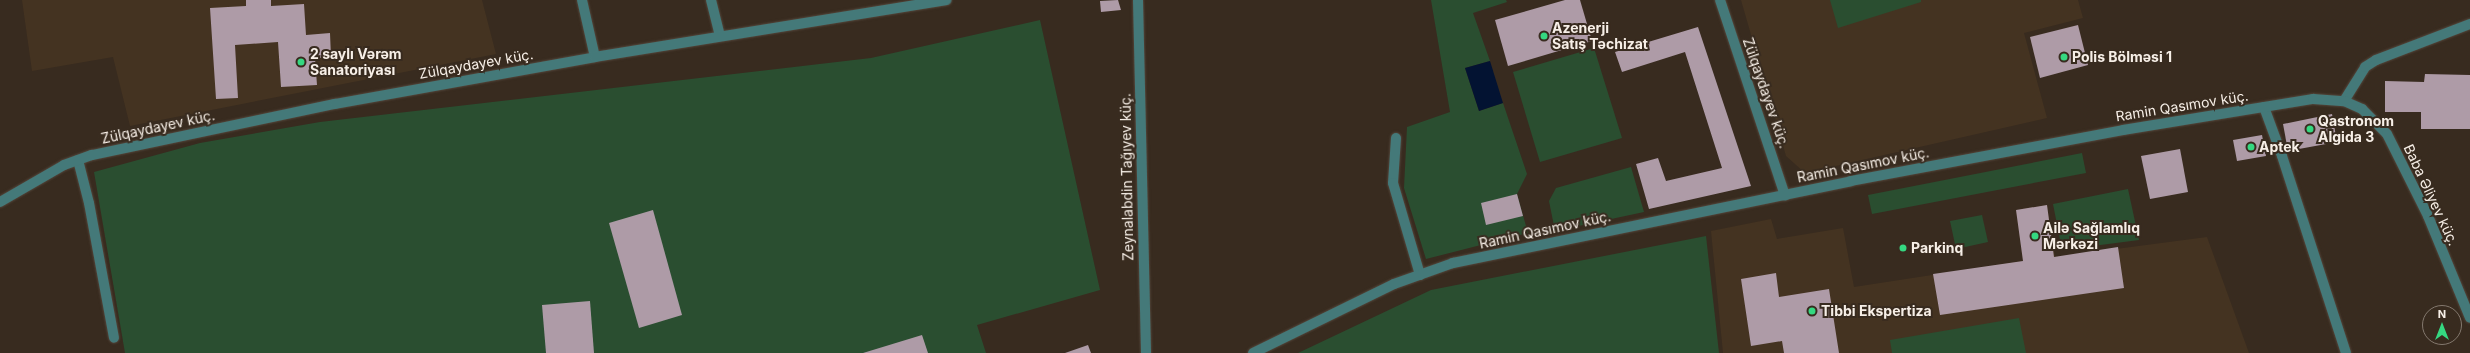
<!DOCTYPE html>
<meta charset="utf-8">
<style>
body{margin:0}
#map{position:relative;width:2470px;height:353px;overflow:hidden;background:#382b1f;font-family:Inter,sans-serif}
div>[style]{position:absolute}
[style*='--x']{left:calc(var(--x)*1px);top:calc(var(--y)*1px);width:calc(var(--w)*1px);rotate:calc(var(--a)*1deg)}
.built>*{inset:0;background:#443321}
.green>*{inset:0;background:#2a4e30}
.water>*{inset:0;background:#031332}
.building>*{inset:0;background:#ae9ba7}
.roads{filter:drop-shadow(0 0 1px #53463b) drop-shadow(0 0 1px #53463b)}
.minor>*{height:10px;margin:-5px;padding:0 5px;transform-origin:5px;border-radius:5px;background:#447979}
.tertiary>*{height:10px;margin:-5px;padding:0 5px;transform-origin:5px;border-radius:5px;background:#447979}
.dots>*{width:11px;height:11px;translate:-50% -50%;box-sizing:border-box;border:2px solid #382b1f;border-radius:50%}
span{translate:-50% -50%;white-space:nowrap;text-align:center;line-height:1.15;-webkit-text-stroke:4px #382b1f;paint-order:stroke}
.poi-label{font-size:14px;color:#f7efe7;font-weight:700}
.left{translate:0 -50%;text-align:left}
.street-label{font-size:14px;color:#f7efe7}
.north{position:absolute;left:2422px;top:305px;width:40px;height:40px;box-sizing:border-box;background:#382b1f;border:1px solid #84796f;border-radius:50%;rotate:0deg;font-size:11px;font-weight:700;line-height:16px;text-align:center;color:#f7efe7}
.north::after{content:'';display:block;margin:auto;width:14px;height:18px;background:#35d881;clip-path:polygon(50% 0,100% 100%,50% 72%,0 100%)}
</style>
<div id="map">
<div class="built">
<i style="clip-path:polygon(22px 0,482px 0,496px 54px,130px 126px,113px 57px,32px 71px)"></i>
<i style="clip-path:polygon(1741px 0,2078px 0,2083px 18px,2024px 33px,2047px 118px,1805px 173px,1786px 156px)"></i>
<i style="clip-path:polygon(2047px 205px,2055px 257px,2207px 237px,2249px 353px,1723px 353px,1711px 231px,1771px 219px,1777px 239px,1843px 228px,1854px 287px,2023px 261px,2016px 210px)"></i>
</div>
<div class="green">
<i style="clip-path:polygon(1431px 0,1506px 0,1507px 2px,1473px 13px,1490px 61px,1465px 68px,1479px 111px,1503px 103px,1527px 174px,1517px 194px,1528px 233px,1426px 259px,1404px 188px,1407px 127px,1450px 112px)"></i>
<i style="clip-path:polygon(1830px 0,1921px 0,1921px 2px,1838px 28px)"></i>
<i style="clip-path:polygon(1040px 20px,1100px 290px,977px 325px,986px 353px,125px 353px,94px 172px,200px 143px,320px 122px,871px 58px)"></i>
<i style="clip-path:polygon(1594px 48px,1622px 138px,1540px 162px,1513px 72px)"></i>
<i style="clip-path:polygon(2082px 153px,2086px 173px,1872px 214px,1868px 195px)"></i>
<i style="clip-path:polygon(1631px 167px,1644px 212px,1555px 231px,1549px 201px,1556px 188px)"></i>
<i style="clip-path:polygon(2128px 189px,2139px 240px,2062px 250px,2053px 204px)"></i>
<i style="clip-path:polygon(1982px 215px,1988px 242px,1956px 249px,1950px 221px)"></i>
<i style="clip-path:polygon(1706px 236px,1719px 353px,1298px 353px,1431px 290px)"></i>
<i style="clip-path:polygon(2019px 318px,2026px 353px,1892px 353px,1890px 340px)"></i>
</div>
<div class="water">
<i style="clip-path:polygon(1490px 61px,1503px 103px,1479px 111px,1465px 68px)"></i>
</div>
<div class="building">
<i style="clip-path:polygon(246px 0,271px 0,271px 6px,304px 4px,306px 35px,330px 33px,331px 57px,315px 58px,317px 85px,281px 87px,278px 42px,235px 45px,238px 98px,216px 99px,210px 8px,246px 6px)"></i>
<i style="clip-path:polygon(1118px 0,1121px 10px,1101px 12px,1100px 1px)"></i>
<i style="clip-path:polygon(1565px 0,1580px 0,1592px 41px,1508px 66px,1495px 20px)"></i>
<i style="clip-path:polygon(2078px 25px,2088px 65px,2040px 78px,2030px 37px)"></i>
<i style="clip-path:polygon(1698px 27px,1751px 186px,1649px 209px,1636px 164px,1658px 158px,1666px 181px,1722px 168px,1685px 52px,1622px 72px,1615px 52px)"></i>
<i style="clip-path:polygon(2425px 74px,2470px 75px,2470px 129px,2421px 129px,2421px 112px,2385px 112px,2385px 81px,2424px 82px)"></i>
<i style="clip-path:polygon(2332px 114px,2337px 142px,2288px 151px,2283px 124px)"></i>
<i style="clip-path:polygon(2262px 135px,2266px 156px,2237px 161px,2233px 140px)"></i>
<i style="clip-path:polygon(2180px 149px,2188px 192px,2150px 199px,2141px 156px)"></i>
<i style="clip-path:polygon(1517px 194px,1523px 216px,1486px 225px,1481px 203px)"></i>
<i style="clip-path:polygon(2047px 205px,2054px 257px,2118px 247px,2124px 288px,1940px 315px,1933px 274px,2023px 261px,2016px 210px)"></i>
<i style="clip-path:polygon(653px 210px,682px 315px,639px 328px,609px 223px)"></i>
<i style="clip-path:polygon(1776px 273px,1779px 297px,1829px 289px,1839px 353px,1784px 353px,1782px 341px,1751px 346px,1741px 279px)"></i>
<i style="clip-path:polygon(590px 301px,594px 353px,546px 353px,542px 305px)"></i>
<i style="clip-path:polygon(922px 335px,928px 353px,863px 353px)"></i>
<i style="clip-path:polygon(1088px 345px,1091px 353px,1065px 353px)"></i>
</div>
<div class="roads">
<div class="minor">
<i style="--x:582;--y:0;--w:58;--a:77.2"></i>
<i style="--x:711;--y:0;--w:37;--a:76"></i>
<i style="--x:1720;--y:0;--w:206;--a:71.6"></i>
<i style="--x:2344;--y:101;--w:40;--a:-58"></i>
<i style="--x:2365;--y:67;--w:13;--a:-32"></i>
<i style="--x:2376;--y:60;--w:101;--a:-21"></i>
<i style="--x:2264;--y:107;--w:52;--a:69.8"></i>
<i style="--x:2282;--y:156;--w:207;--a:72"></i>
<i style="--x:1396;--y:138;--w:45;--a:93.8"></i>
<i style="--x:1393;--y:183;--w:96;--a:73.6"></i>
<i style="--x:78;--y:160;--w:44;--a:75.7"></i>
<i style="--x:89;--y:203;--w:137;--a:79.5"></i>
<i style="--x:0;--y:202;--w:74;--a:-30"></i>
<i style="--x:64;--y:165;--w:30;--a:-20"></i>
<i style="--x:92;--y:155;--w:248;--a:-11.9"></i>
<i style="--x:335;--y:104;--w:264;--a:-10.2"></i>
<i style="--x:595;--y:57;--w:356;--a:-9.2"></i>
</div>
<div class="tertiary">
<i style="--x:1138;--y:0;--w:353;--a:88.7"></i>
<i style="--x:1253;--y:353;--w:157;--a:-26.1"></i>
<i style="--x:1394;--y:284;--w:63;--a:-19.6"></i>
<i style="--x:1453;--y:263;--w:406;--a:-11.6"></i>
<i style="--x:1851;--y:181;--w:277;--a:-10.6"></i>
<i style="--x:2123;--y:130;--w:193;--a:-9.3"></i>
<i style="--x:2313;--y:99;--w:31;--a:4"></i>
<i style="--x:2344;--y:101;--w:20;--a:24"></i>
<i style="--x:2362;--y:109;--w:35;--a:45"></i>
<i style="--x:2387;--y:134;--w:92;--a:63.4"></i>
<i style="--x:2428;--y:216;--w:110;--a:67.6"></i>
</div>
</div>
<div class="dots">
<i style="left:1544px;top:36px;background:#35d881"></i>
<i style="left:2064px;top:57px;background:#35d881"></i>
<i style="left:301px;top:62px;background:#35d881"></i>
<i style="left:2310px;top:129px;background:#35d881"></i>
<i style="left:2251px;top:147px;background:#35d881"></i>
<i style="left:2035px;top:236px;background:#35d881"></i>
<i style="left:1903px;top:248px;background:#35d881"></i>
<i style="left:1812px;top:311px;background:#35d881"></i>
</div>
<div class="poi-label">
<span class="left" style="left:1552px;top:36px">Azenerji<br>Satış Təchizat</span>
<span class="left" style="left:310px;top:62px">2 saylı Vərəm<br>Sanatoriyası</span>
<span class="left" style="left:2072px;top:57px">Polis Bölməsi 1</span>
<span class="left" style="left:2318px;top:129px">Qastronom<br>Algida 3</span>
<span class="left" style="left:2259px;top:147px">Aptek</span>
<span class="left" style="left:2043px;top:236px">Ailə Sağlamlıq<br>Mərkəzi</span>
<span class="left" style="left:1911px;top:248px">Parkinq</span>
<span class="left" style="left:1821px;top:311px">Tibbi Ekspertiza</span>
</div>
<div class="street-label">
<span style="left:476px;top:64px;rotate:-10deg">Zülqaydayev küç.</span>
<span style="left:1766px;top:93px;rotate:71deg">Zülqaydayev küç.</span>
<span style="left:2182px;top:106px;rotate:-9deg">Ramin Qasımov küç.</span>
<span style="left:158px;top:127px;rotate:-12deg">Zülqaydayev küç.</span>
<span style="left:1863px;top:165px;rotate:-11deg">Ramin Qasımov küç.</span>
<span style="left:1127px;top:177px;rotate:-91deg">Zeynalabdin Tağıyev küç.</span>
<span style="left:2431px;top:195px;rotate:65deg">Baba Əliyev küç.</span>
<span style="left:1545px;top:230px;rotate:-12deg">Ramin Qasımov küç.</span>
</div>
<div class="north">N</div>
</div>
